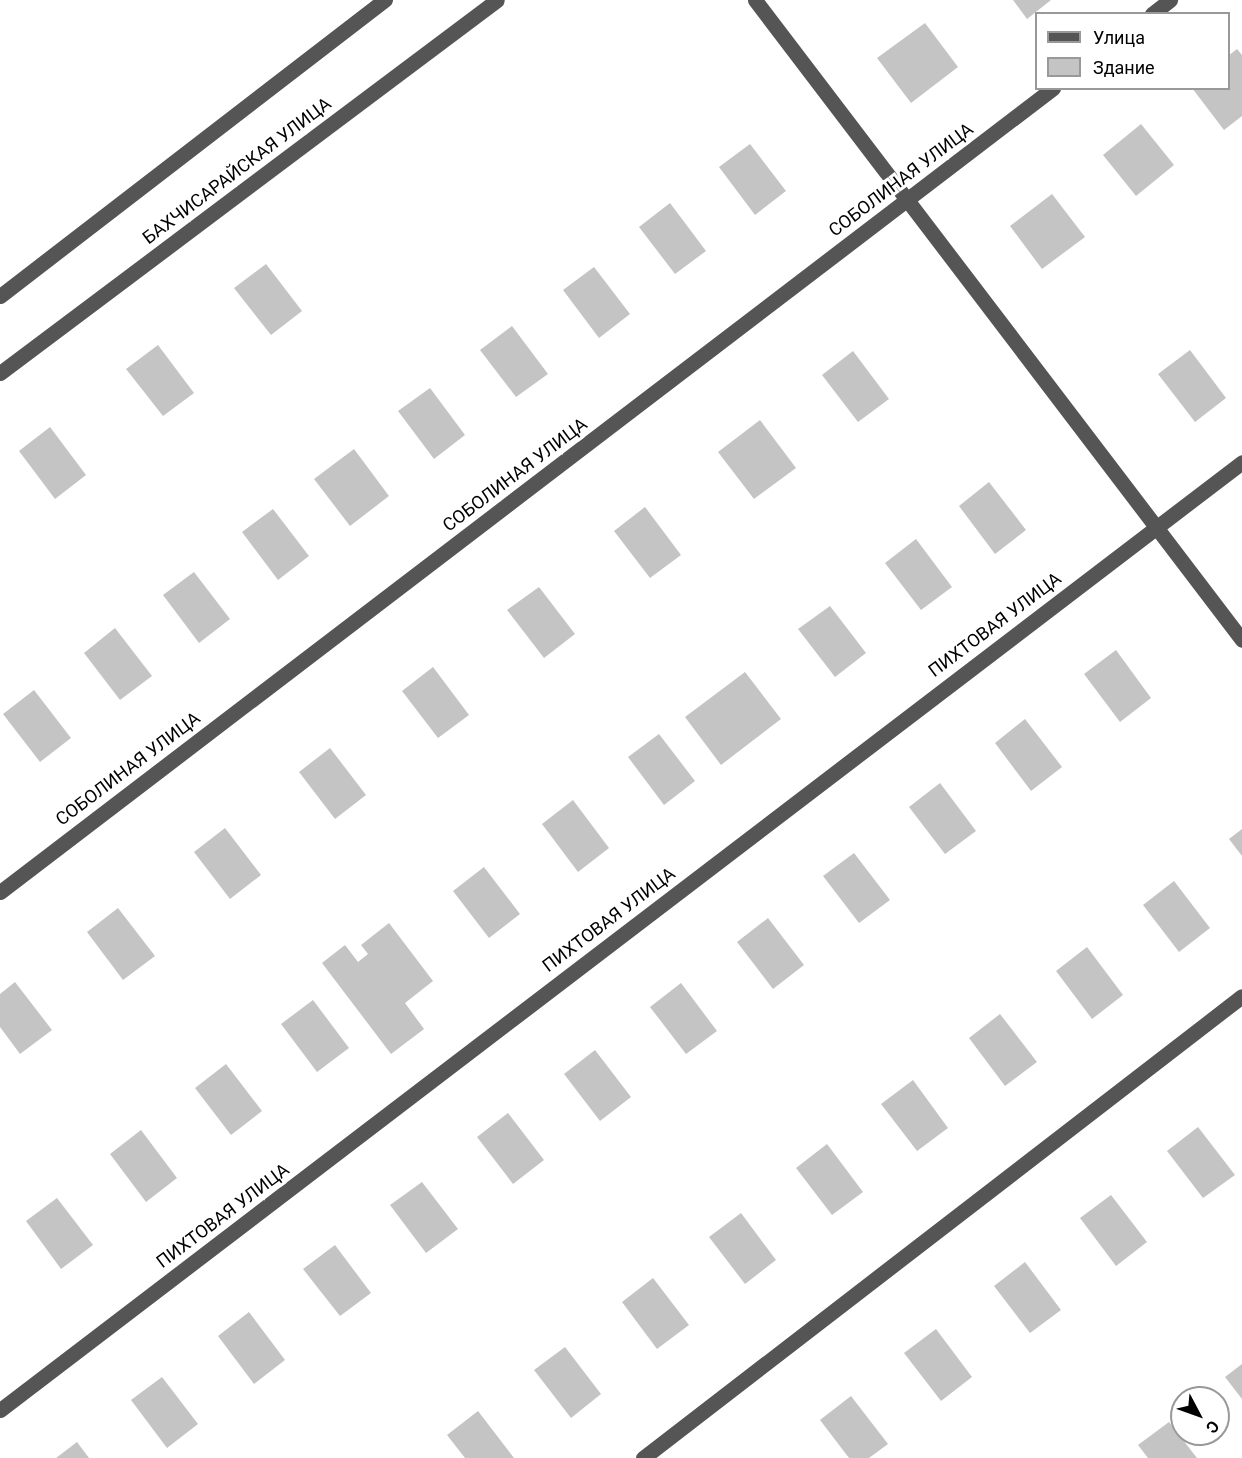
<!DOCTYPE html>
<meta charset="utf-8">
<style>
body{margin:0}
#map{position:relative;width:1242px;height:1458px;overflow:hidden;background:#fff;font-family:Roboto,sans-serif}
div>[style]{position:absolute}
[style*='--x']{left:calc(var(--x)*1px);top:calc(var(--y)*1px);width:calc(var(--w)*1px);rotate:calc(var(--a)*1deg)}
.building>*{inset:0;background:#c4c4c4}
.minor>*{height:15px;margin:-7.5px;padding:0 7.5px;transform-origin:7.5px;border-radius:7.5px;background:#555}
span{translate:-50% -50%;white-space:nowrap;text-align:center;line-height:1.15;-webkit-text-stroke:6px #fff;paint-order:stroke}
.street-label{font-size:18px;color:#000}
.legend{position:absolute;left:1035px;top:12px;width:195px;height:78px;box-sizing:border-box;background:#fff;border:2px solid #999;margin:0;padding:8px 10px;list-style:none;font-size:18px;color:#000}
.legend li{display:flex;align-items:center;gap:12px;height:30px}
.legend b{width:30px;border:2px solid #999}
.north{position:absolute;left:1170px;top:1386px;width:60px;height:60px;box-sizing:border-box;background:#fff;border:2px solid #999;border-radius:50%;rotate:131deg;font-size:16px;font-weight:700;line-height:24px;text-align:center;color:#000}
.north::after{content:'';display:block;margin:auto;width:21px;height:27px;background:#000;clip-path:polygon(50% 0,100% 100%,50% 72%,0 100%)}
</style>
<div id="map">
<div class="building">
<i style="clip-path:polygon(1013px 0,1051px 0,1027px 19px)"></i>
<i style="clip-path:polygon(925px 23px,958px 67px,911px 103px,877px 58px)"></i>
<i style="clip-path:polygon(1237px 49px,1242px 55px,1242px 116px,1224px 130px,1192px 88px,1228px 88px,1228px 56px)"></i>
<i style="clip-path:polygon(1141px 124px,1174px 165px,1136px 196px,1103px 155px)"></i>
<i style="clip-path:polygon(750px 144px,786px 191px,755px 215px,719px 167px)"></i>
<i style="clip-path:polygon(1052px 194px,1085px 237px,1042px 269px,1010px 226px)"></i>
<i style="clip-path:polygon(670px 203px,706px 251px,675px 274px,639px 227px)"></i>
<i style="clip-path:polygon(266px 264px,302px 311px,271px 335px,234px 288px)"></i>
<i style="clip-path:polygon(594px 267px,630px 314px,599px 338px,563px 290px)"></i>
<i style="clip-path:polygon(512px 326px,548px 374px,516px 397px,480px 350px)"></i>
<i style="clip-path:polygon(158px 345px,194px 393px,163px 416px,126px 369px)"></i>
<i style="clip-path:polygon(1190px 350px,1226px 398px,1195px 422px,1158px 374px)"></i>
<i style="clip-path:polygon(853px 351px,889px 399px,858px 422px,822px 375px)"></i>
<i style="clip-path:polygon(430px 388px,465px 435px,434px 459px,398px 411px)"></i>
<i style="clip-path:polygon(760px 420px,796px 468px,754px 499px,718px 452px)"></i>
<i style="clip-path:polygon(50px 427px,86px 475px,55px 499px,19px 451px)"></i>
<i style="clip-path:polygon(354px 449px,389px 496px,350px 526px,314px 479px)"></i>
<i style="clip-path:polygon(989px 482px,1026px 530px,995px 554px,959px 506px)"></i>
<i style="clip-path:polygon(645px 507px,681px 555px,650px 578px,614px 531px)"></i>
<i style="clip-path:polygon(273px 509px,309px 556px,278px 580px,242px 532px)"></i>
<i style="clip-path:polygon(916px 539px,952px 587px,921px 610px,885px 563px)"></i>
<i style="clip-path:polygon(194px 572px,230px 619px,199px 643px,163px 595px)"></i>
<i style="clip-path:polygon(539px 587px,575px 634px,544px 658px,507px 610px)"></i>
<i style="clip-path:polygon(830px 606px,866px 653px,835px 677px,798px 629px)"></i>
<i style="clip-path:polygon(115px 628px,152px 676px,120px 700px,84px 653px)"></i>
<i style="clip-path:polygon(1116px 650px,1151px 698px,1120px 722px,1084px 674px)"></i>
<i style="clip-path:polygon(433px 667px,469px 715px,438px 738px,402px 691px)"></i>
<i style="clip-path:polygon(745px 672px,781px 719px,721px 765px,685px 717px)"></i>
<i style="clip-path:polygon(34px 690px,71px 738px,40px 762px,3px 714px)"></i>
<i style="clip-path:polygon(1025px 719px,1062px 767px,1031px 791px,995px 743px)"></i>
<i style="clip-path:polygon(659px 734px,695px 781px,664px 805px,628px 757px)"></i>
<i style="clip-path:polygon(330px 748px,366px 795px,335px 819px,299px 772px)"></i>
<i style="clip-path:polygon(940px 783px,976px 831px,945px 854px,909px 807px)"></i>
<i style="clip-path:polygon(573px 800px,609px 848px,578px 872px,542px 824px)"></i>
<i style="clip-path:polygon(225px 828px,261px 875px,230px 899px,194px 852px)"></i>
<i style="clip-path:polygon(1242px 829px,1242px 856px,1229px 839px)"></i>
<i style="clip-path:polygon(854px 853px,890px 900px,859px 923px,823px 876px)"></i>
<i style="clip-path:polygon(484px 867px,520px 914px,489px 938px,453px 891px)"></i>
<i style="clip-path:polygon(1174px 881px,1210px 928px,1179px 952px,1143px 905px)"></i>
<i style="clip-path:polygon(118px 908px,155px 956px,123px 980px,87px 932px)"></i>
<i style="clip-path:polygon(768px 918px,804px 965px,773px 989px,737px 942px)"></i>
<i style="clip-path:polygon(389px 923px,433px 981px,405px 1003px,424px 1029px,391px 1054px,322px 963px,345px 945px,358px 962px,368px 954px,361px 945px)"></i>
<i style="clip-path:polygon(1087px 947px,1123px 995px,1092px 1019px,1056px 971px)"></i>
<i style="clip-path:polygon(15px 982px,52px 1030px,20px 1054px,0 1027px,0 994px)"></i>
<i style="clip-path:polygon(681px 983px,717px 1031px,686px 1054px,650px 1007px)"></i>
<i style="clip-path:polygon(313px 1000px,349px 1048px,317px 1072px,281px 1024px)"></i>
<i style="clip-path:polygon(1000px 1014px,1037px 1062px,1005px 1086px,969px 1038px)"></i>
<i style="clip-path:polygon(595px 1050px,631px 1097px,600px 1121px,564px 1074px)"></i>
<i style="clip-path:polygon(226px 1064px,262px 1111px,231px 1135px,195px 1088px)"></i>
<i style="clip-path:polygon(913px 1080px,948px 1128px,917px 1151px,881px 1104px)"></i>
<i style="clip-path:polygon(508px 1113px,544px 1160px,513px 1184px,477px 1137px)"></i>
<i style="clip-path:polygon(1198px 1127px,1235px 1175px,1203px 1198px,1167px 1151px)"></i>
<i style="clip-path:polygon(141px 1130px,177px 1178px,146px 1202px,110px 1154px)"></i>
<i style="clip-path:polygon(827px 1144px,863px 1192px,832px 1215px,796px 1168px)"></i>
<i style="clip-path:polygon(422px 1182px,458px 1229px,426px 1253px,390px 1205px)"></i>
<i style="clip-path:polygon(1111px 1195px,1147px 1242px,1116px 1266px,1080px 1218px)"></i>
<i style="clip-path:polygon(57px 1198px,93px 1245px,61px 1269px,26px 1221px)"></i>
<i style="clip-path:polygon(741px 1213px,776px 1260px,745px 1284px,709px 1237px)"></i>
<i style="clip-path:polygon(335px 1245px,371px 1293px,340px 1316px,303px 1269px)"></i>
<i style="clip-path:polygon(1025px 1262px,1061px 1310px,1030px 1333px,994px 1286px)"></i>
<i style="clip-path:polygon(653px 1278px,689px 1325px,657px 1349px,622px 1302px)"></i>
<i style="clip-path:polygon(249px 1312px,285px 1360px,254px 1384px,218px 1336px)"></i>
<i style="clip-path:polygon(936px 1329px,972px 1377px,941px 1401px,904px 1353px)"></i>
<i style="clip-path:polygon(565px 1347px,601px 1394px,571px 1418px,534px 1370px)"></i>
<i style="clip-path:polygon(1242px 1364px,1242px 1399px,1225px 1377px)"></i>
<i style="clip-path:polygon(162px 1377px,198px 1424px,167px 1448px,131px 1400px)"></i>
<i style="clip-path:polygon(851px 1396px,888px 1444px,869px 1458px,849px 1458px,820px 1420px)"></i>
<i style="clip-path:polygon(478px 1411px,514px 1458px,465px 1458px,447px 1435px)"></i>
<i style="clip-path:polygon(1169px 1422px,1197px 1458px,1148px 1458px,1138px 1445px)"></i>
<i style="clip-path:polygon(77px 1442px,89px 1458px,56px 1458px)"></i>
</div>
<div class="minor">
<i style="--x:755;--y:0;--w:804;--a:52.73"></i>
<i style="--x:1152;--y:14;--w:23;--a:-38"></i>
<i style="--x:0;--y:296;--w:486;--a:-37.6"></i>
<i style="--x:0;--y:373;--w:621;--a:-36.89"></i>
<i style="--x:0;--y:892;--w:1325;--a:-37.36"></i>
<i style="--x:0;--y:1410;--w:1562;--a:-37.35"></i>
<i style="--x:643;--y:1458;--w:756;--a:-37.64"></i>
</div>
<div class="street-label">
<span style="left:237px;top:171px;rotate:-37deg">БАХЧИСАРАЙСКАЯ УЛИЦА</span>
<span style="left:901px;top:180px;rotate:-37deg">СОБОЛИНАЯ УЛИЦА</span>
<span style="left:515px;top:475px;rotate:-37deg">СОБОЛИНАЯ УЛИЦА</span>
<span style="left:995px;top:625px;rotate:-37deg">ПИХТОВАЯ УЛИЦА</span>
<span style="left:128px;top:769px;rotate:-37deg">СОБОЛИНАЯ УЛИЦА</span>
<span style="left:609px;top:920px;rotate:-37deg">ПИХТОВАЯ УЛИЦА</span>
<span style="left:223px;top:1216px;rotate:-37deg">ПИХТОВАЯ УЛИЦА</span>
</div>
<ul class="legend">
<li><b style="height:8px;background:#555"></b>Улица</li>
<li><b style="height:16px;background:#c4c4c4"></b>Здание</li>
</ul>
<div class="north">С</div>
</div>
